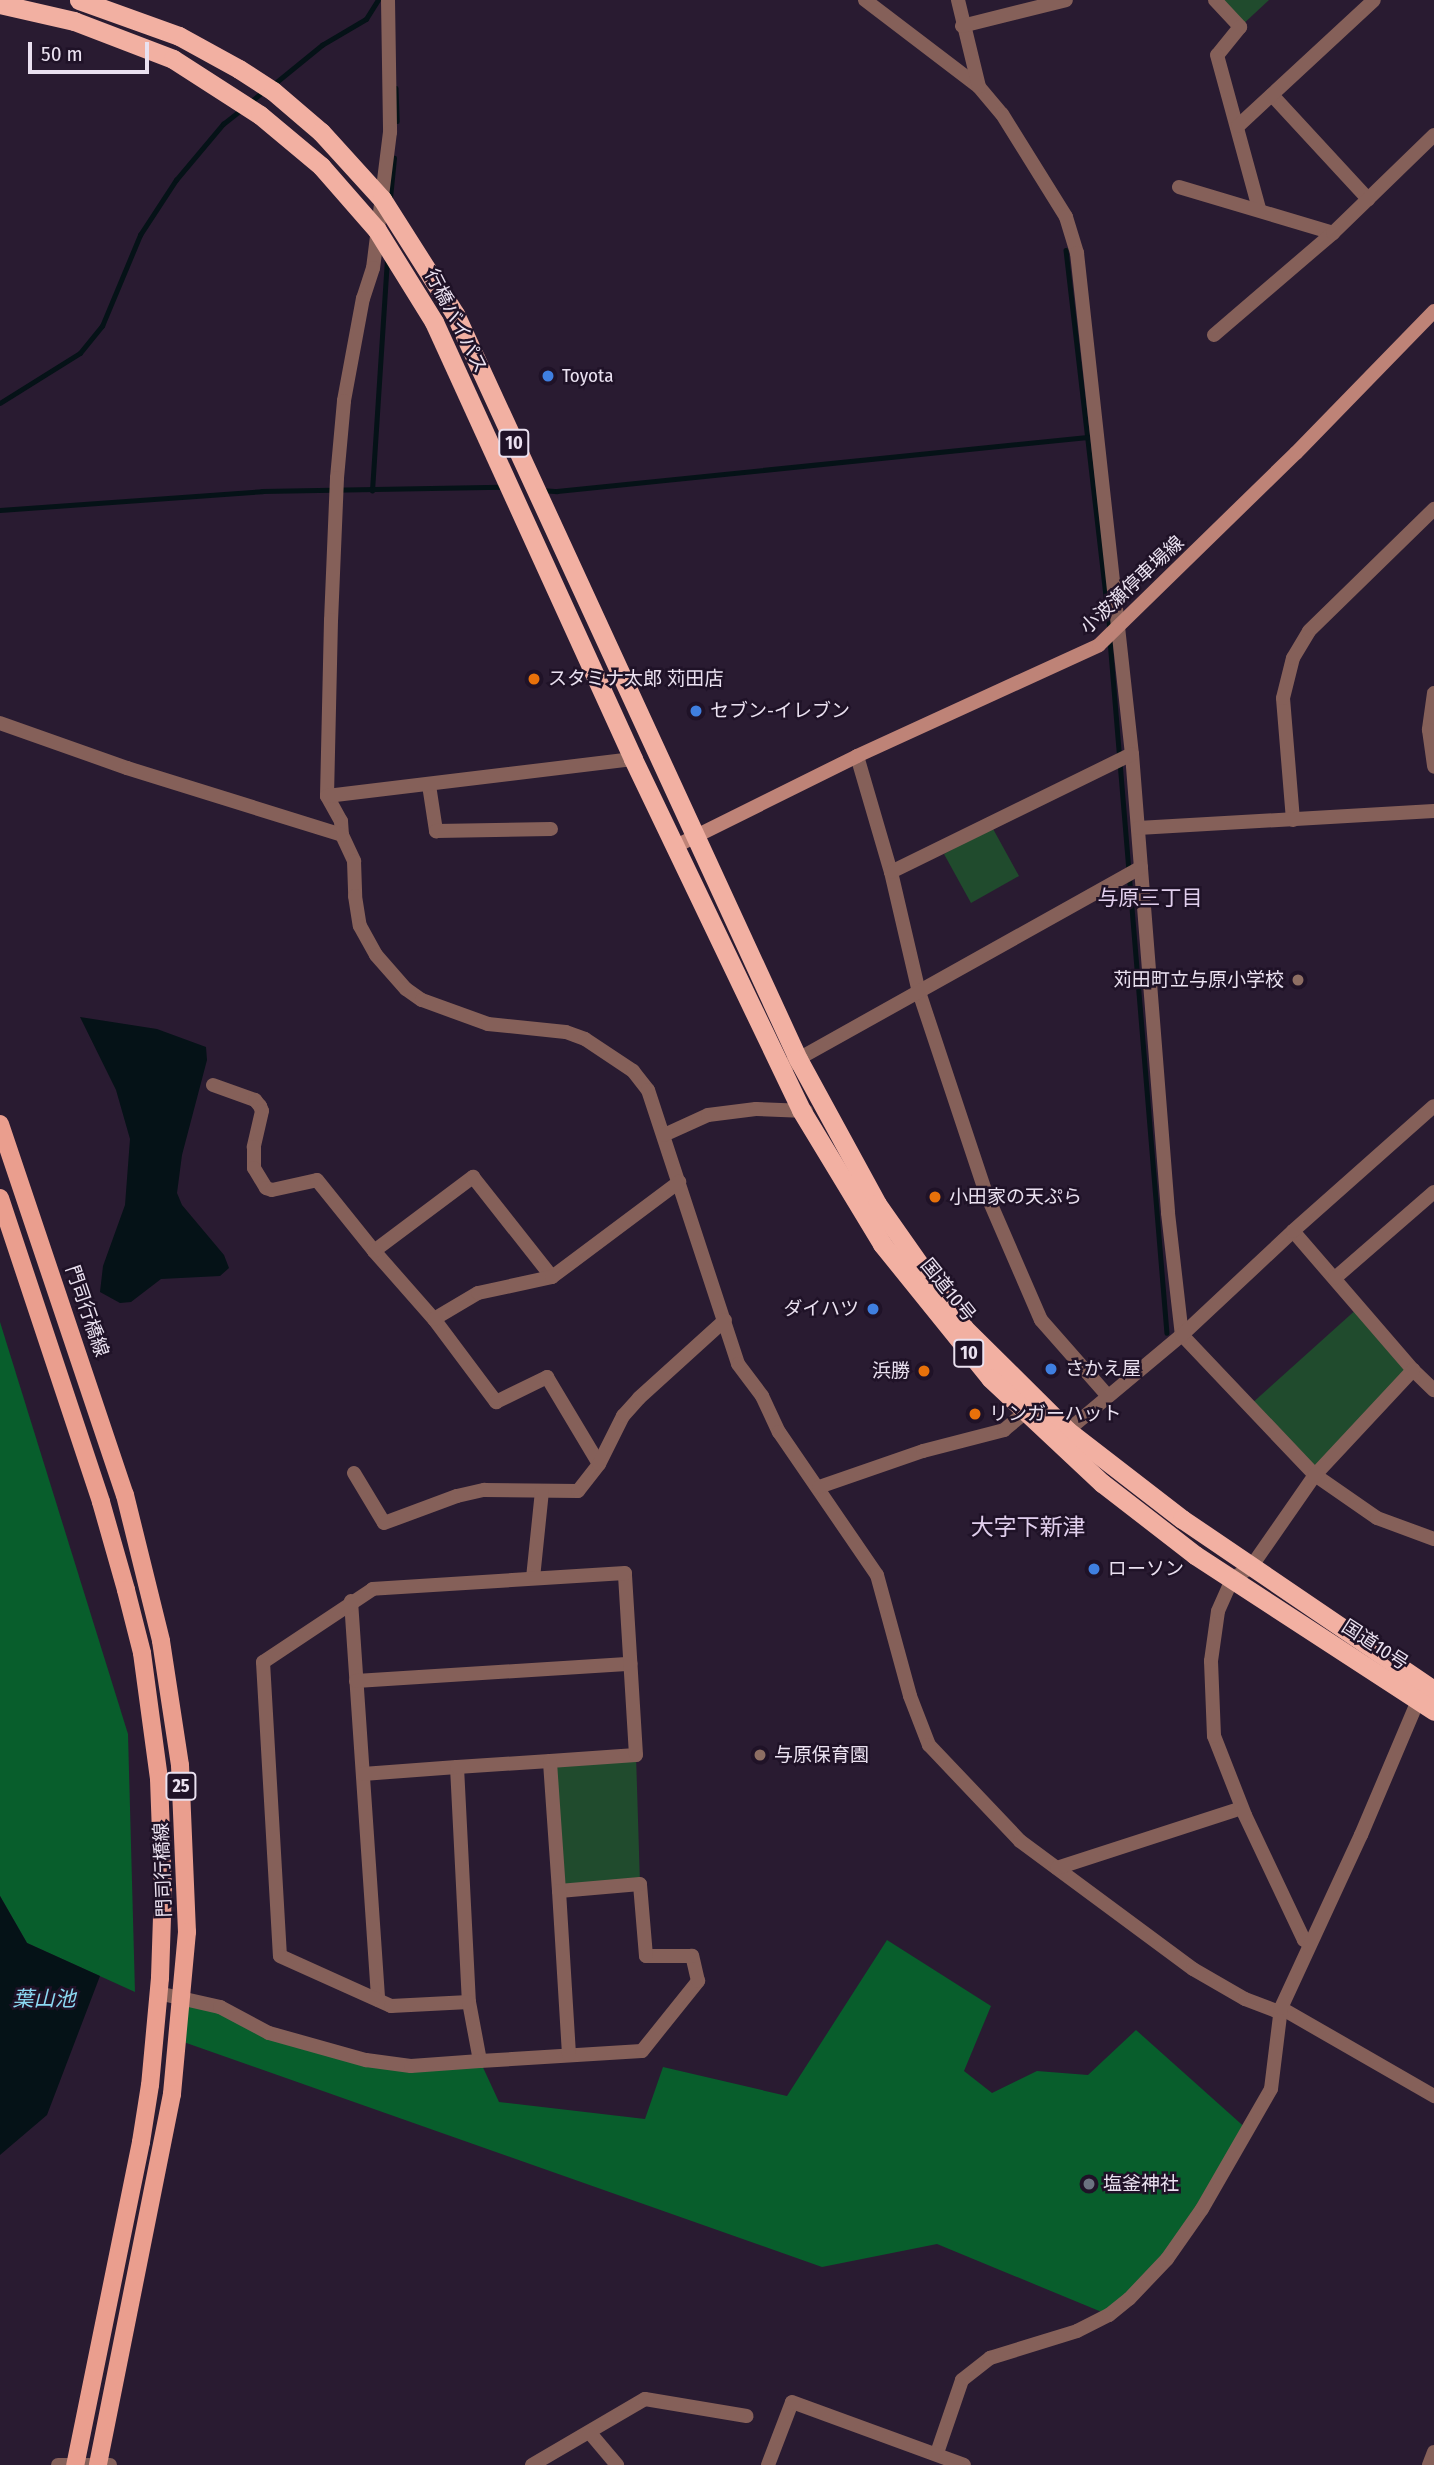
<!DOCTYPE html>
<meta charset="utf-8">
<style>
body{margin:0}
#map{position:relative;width:1434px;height:2465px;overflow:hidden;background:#291b31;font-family:"Fira Sans Condensed","Noto Sans JP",sans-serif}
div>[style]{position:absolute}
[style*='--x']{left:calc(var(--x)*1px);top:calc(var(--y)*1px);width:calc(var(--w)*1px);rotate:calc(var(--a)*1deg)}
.green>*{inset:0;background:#204b2d}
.forest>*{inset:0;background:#085e2c}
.water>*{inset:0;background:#051217}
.stream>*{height:4.5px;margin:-2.25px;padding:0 2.25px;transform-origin:2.25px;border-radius:2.25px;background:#051217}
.minor>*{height:14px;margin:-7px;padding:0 7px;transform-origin:7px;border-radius:7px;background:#856059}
.tertiary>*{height:14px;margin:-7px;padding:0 7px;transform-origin:7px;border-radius:7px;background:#856059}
.secondary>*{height:14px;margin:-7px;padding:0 7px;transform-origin:7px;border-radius:7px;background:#be8377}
.primary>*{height:18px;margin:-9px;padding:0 9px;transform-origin:9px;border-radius:9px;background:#ea9e8e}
.trunk>*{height:19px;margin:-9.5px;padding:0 9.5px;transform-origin:9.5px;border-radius:9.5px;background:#f2b0a2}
.dots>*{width:19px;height:19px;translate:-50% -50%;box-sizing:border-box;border:4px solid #1f1227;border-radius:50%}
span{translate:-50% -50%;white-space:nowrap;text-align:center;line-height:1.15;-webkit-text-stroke:5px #1f1227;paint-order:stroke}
.shield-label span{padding:2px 5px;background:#1f1227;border:2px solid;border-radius:5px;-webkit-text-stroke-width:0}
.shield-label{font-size:18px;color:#eae1f0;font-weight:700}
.street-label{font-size:19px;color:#eae1f0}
.poi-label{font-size:19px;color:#eae1f0}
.left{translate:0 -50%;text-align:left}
.right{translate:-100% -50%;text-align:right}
.neighbourhood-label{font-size:21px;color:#e1cfed}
.water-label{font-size:21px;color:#8bd8f2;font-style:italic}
.quarter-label{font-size:23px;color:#e1cfed}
.scale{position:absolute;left:28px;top:42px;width:121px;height:32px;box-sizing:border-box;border:4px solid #eae1f0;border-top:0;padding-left:9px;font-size:21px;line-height:24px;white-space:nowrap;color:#eae1f0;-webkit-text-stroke:5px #1f1227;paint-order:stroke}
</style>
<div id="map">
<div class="green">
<i style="clip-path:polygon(1215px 0,1269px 0,1240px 27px)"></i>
<i style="clip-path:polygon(992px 827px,1019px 876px,971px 903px,944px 854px)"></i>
<i style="clip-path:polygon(1359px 1307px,1413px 1370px,1315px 1475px,1250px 1405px)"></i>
<i style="clip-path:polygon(636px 1755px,640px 1884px,559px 1891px,550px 1761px)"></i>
</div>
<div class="forest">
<i style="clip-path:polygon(0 1322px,128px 1734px,135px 1992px,27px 1943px,0 1896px)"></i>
<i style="clip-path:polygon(887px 1940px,991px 2006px,964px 2071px,992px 2093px,1037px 2071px,1088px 2075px,1136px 2030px,1249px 2131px,1202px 2209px,1109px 2315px,937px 2244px,822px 2267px,175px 2039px,182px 1998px,269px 2033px,366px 2060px,480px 2061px,499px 2102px,645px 2119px,663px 2067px,787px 2096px)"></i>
</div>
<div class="water">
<i style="clip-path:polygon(80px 1017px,157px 1029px,206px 1047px,207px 1060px,182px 1155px,177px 1193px,182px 1205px,224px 1255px,229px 1268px,220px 1276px,161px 1279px,131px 1302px,120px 1303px,100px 1292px,103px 1266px,125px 1205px,130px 1139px,116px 1090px)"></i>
<i style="clip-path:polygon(0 1896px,27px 1943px,100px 1976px,47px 2115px,0 2155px)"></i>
</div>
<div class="stream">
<i style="--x:274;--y:84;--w:62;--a:-39.1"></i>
<i style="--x:322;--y:45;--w:51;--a:-30.6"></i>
<i style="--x:366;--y:19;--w:22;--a:-58"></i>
<i style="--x:396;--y:88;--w:33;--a:88"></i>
<i style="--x:249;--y:103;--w:19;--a:-39"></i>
<i style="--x:390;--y:198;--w:40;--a:-84.3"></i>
<i style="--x:1066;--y:250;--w:384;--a:83.4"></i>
<i style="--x:0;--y:403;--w:94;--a:-32"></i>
<i style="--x:80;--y:353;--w:35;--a:-51"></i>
<i style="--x:102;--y:326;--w:99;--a:-67.3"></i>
<i style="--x:140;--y:235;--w:66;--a:-56.8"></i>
<i style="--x:176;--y:180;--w:73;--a:-50"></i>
<i style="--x:223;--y:124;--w:24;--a:-38"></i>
<i style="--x:541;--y:490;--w:16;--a:4"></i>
<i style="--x:557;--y:491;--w:533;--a:-5.82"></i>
<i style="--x:372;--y:491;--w:232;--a:-86.3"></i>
<i style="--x:0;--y:510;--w:263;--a:-4.1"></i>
<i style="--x:262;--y:491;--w:239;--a:-1"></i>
<i style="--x:1110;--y:640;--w:695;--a:85.3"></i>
</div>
<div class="minor">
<i style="--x:388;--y:0;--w:132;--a:89.1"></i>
<i style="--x:390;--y:132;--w:137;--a:97.1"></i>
<i style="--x:373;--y:268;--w:32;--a:108"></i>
<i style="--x:363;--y:298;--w:105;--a:100.5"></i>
<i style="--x:344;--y:401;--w:77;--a:95.2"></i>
<i style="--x:337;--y:478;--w:142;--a:92.4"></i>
<i style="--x:331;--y:620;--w:176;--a:91.3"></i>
<i style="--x:327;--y:796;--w:29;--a:61"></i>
<i style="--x:341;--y:821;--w:14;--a:86"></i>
<i style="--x:342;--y:835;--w:29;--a:65"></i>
<i style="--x:354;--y:861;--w:35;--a:88"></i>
<i style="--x:355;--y:896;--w:30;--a:81"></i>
<i style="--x:360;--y:926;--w:33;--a:61"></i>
<i style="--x:376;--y:955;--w:45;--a:48.6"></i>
<i style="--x:406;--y:989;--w:19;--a:35"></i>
<i style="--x:422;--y:1000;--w:70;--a:20"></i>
<i style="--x:488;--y:1024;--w:78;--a:5.9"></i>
<i style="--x:566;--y:1032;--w:20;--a:20"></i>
<i style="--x:585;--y:1039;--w:58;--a:33.7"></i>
<i style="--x:633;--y:1071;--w:24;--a:52"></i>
<i style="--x:648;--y:1090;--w:288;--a:71.8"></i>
<i style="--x:738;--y:1364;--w:40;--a:53"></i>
<i style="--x:762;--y:1396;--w:40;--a:65"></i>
<i style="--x:779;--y:1432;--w:173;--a:55.6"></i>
<i style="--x:877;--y:1575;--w:125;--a:74.7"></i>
<i style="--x:910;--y:1696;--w:53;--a:68.8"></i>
<i style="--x:929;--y:1745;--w:132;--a:46.5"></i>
<i style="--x:1020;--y:1841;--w:215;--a:36.5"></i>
<i style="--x:1193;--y:1969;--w:60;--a:30"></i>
<i style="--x:1245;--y:1999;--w:33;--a:21"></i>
<i style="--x:1276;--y:2011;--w:6;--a:-31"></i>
<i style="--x:1281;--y:2008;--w:177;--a:29.9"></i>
<i style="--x:865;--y:0;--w:143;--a:37.3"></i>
<i style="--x:979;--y:87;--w:35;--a:50"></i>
<i style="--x:1002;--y:114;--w:121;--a:58.1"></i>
<i style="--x:1066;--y:217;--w:38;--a:73"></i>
<i style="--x:1077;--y:253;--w:504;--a:83.74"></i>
<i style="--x:1132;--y:754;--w:460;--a:85.5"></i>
<i style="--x:1168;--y:1213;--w:123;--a:83.5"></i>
<i style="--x:1182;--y:1335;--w:193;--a:46.5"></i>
<i style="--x:1315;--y:1475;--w:75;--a:34.7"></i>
<i style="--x:1377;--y:1518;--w:61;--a:20.2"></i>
<i style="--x:958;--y:0;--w:89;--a:76.4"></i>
<i style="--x:1215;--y:0;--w:37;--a:47"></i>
<i style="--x:1240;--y:27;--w:36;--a:129"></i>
<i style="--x:1217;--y:55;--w:160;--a:74.7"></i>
<i style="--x:962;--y:26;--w:107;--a:-14"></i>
<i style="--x:1272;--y:95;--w:142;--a:47.3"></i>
<i style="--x:1238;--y:126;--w:185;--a:-42.8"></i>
<i style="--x:1179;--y:187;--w:161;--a:16.6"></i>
<i style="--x:1214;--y:335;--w:157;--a:-40.6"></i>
<i style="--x:1333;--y:233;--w:141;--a:-44.1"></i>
<i style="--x:1434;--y:693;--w:37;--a:98"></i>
<i style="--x:1429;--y:730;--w:37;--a:82"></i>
<i style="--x:0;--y:723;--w:135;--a:19.5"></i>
<i style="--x:127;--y:768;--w:225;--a:17.3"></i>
<i style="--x:857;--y:756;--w:121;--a:73.7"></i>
<i style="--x:891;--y:872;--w:123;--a:76.9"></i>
<i style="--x:919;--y:992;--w:212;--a:71.6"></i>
<i style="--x:986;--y:1193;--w:138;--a:66.6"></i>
<i style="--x:1041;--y:1320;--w:101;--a:48.6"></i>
<i style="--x:429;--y:785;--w:47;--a:81.3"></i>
<i style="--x:436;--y:831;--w:115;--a:-1"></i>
<i style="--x:327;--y:796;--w:308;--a:-6.9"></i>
<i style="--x:1293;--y:820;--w:122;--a:-94.7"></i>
<i style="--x:1283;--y:698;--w:41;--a:-76"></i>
<i style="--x:1293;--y:658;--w:31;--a:-59"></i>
<i style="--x:1309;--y:631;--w:175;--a:-44.3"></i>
<i style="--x:1138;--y:828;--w:296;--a:-3.3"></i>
<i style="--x:891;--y:872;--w:268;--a:-26.1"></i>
<i style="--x:791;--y:1063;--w:401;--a:-29.2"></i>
<i style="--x:213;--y:1085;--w:45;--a:19.7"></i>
<i style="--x:255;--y:1100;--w:8;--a:50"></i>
<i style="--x:260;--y:1106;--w:5;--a:68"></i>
<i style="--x:262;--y:1111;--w:37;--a:103"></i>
<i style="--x:254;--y:1147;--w:21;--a:90"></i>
<i style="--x:254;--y:1168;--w:23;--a:59"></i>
<i style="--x:266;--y:1188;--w:6;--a:18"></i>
<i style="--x:272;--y:1190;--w:46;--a:-12.5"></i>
<i style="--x:317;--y:1180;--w:91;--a:51.2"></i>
<i style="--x:374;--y:1251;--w:91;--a:48.6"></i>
<i style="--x:434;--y:1319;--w:104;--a:53.2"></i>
<i style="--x:496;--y:1402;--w:57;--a:-26.1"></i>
<i style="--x:547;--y:1377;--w:101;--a:59.1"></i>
<i style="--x:664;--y:1135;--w:48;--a:-24.4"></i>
<i style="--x:708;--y:1115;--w:48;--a:-7.1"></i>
<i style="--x:756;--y:1109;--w:50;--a:2.3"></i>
<i style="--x:1293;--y:1231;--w:184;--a:49.2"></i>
<i style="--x:1413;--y:1370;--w:29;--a:44"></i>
<i style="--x:374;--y:1251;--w:124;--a:-36.8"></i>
<i style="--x:473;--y:1177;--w:127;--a:51.7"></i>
<i style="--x:1335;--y:1278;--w:131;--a:-41"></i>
<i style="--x:434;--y:1319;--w:51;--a:-30.6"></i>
<i style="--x:478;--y:1293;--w:76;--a:-12.2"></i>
<i style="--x:552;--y:1277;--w:159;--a:-36.8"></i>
<i style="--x:1061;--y:1436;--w:158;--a:-39.9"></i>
<i style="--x:1182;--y:1335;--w:152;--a:-43.1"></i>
<i style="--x:1293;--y:1231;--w:188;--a:-41.6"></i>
<i style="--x:354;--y:1473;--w:58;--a:59"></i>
<i style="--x:384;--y:1523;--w:78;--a:-20.3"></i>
<i style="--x:457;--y:1496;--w:28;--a:-13"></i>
<i style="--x:484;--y:1490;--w:94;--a:0.6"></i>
<i style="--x:578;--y:1491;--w:34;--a:-52"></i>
<i style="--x:599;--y:1464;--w:54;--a:-63.4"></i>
<i style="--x:623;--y:1416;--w:24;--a:-48"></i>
<i style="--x:639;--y:1398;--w:116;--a:-42.2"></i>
<i style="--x:819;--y:1487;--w:110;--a:-19.1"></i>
<i style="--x:923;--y:1451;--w:84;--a:-14.5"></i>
<i style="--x:1004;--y:1430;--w:26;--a:-40"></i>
<i style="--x:533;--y:1578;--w:87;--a:-84.1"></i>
<i style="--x:351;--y:1601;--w:400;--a:86.1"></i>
<i style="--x:356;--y:1681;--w:275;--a:-3.6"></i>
<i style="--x:457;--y:1767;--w:235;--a:87.1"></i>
<i style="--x:363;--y:1774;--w:94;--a:-4.3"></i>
<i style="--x:457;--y:1767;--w:93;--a:-3.7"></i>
<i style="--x:550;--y:1761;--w:86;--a:-4"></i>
<i style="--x:636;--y:1755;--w:182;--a:-93.5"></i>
<i style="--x:625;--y:1573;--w:253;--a:176.4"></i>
<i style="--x:373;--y:1589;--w:132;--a:146.4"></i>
<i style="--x:263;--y:1662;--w:294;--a:86.7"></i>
<i style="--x:280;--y:1956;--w:122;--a:24.2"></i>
<i style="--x:391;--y:2006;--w:78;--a:-2.9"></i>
<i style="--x:469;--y:2002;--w:60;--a:79.4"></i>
<i style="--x:480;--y:2061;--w:162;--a:-3.5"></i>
<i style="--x:642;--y:2051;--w:90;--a:-51.3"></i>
<i style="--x:698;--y:1981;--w:26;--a:-103"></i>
<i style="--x:692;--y:1956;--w:46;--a:180"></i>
<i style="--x:646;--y:1956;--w:72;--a:-94.8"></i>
<i style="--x:640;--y:1884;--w:81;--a:175.1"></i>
<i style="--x:559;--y:1891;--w:130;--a:-94"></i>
<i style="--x:1057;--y:1868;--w:194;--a:-18"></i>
<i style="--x:559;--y:1891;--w:164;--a:86.5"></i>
<i style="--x:1311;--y:1940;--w:7;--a:180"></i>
<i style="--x:1304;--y:1940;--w:138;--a:-115.3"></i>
<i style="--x:1245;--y:1815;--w:85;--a:-111.4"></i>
<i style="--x:1214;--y:1736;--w:75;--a:-92.3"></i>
<i style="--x:1211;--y:1661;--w:50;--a:-82"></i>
<i style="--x:1218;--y:1611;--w:35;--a:-66"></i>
<i style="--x:1232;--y:1579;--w:22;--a:-32"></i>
<i style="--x:1251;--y:1567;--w:112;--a:-55.2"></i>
<i style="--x:1315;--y:1475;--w:144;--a:-47"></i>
<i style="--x:158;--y:1993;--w:64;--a:12.7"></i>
<i style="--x:220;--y:2007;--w:55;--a:28"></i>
<i style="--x:269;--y:2033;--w:101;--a:15.6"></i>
<i style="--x:366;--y:2060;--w:45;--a:7.6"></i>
<i style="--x:411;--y:2066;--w:69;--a:-4.1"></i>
<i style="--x:937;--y:2453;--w:77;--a:-71.1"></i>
<i style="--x:962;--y:2380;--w:36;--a:-38"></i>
<i style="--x:990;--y:2358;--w:91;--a:-17.2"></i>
<i style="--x:1077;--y:2331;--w:36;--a:-27"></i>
<i style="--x:1109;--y:2315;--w:26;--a:-39"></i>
<i style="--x:1129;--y:2299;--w:55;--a:-46.5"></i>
<i style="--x:1167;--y:2259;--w:61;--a:-55"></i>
<i style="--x:1202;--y:2209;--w:138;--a:-60.1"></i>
<i style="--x:1271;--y:2089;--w:82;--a:-83"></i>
<i style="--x:1281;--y:2008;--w:191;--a:-65.2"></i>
<i style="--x:1361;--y:1835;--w:146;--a:-67"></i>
<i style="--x:58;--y:2465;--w:52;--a:0"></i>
<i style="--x:532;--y:2465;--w:131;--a:-30.3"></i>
<i style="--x:645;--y:2399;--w:103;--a:9.5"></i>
<i style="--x:768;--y:2465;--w:67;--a:-69.1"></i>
<i style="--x:792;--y:2402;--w:183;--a:20.1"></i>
<i style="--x:1429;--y:2465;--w:14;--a:-69"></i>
</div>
<div class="tertiary">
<i style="--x:590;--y:2433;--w:42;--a:49.8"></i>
</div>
<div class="secondary">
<i style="--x:676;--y:846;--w:202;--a:-26.4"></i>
<i style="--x:857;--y:756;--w:266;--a:-24.6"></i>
<i style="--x:1099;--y:645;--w:275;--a:-44.3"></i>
<i style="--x:1296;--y:453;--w:198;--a:-45.8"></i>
</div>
<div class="primary">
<i style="--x:0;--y:1124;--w:391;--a:71.4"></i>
<i style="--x:125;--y:1495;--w:150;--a:76.1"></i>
<i style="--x:161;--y:1641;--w:125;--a:81.3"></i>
<i style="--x:180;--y:1765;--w:167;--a:87.6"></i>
<i style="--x:187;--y:1932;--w:163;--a:95.3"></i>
<i style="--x:172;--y:2094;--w:378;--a:101.3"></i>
<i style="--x:0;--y:1198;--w:320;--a:71.6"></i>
<i style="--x:101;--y:1502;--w:91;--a:74.1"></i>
<i style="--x:126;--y:1590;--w:65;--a:75.7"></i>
<i style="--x:142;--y:1653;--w:127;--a:82.3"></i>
<i style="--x:159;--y:1779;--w:108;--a:87.9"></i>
<i style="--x:163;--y:1887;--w:91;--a:91.9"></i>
<i style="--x:160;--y:1978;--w:107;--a:95.3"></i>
<i style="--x:150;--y:2085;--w:58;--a:99"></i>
<i style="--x:141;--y:2142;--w:330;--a:101.5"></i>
</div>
<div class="trunk">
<i style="--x:79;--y:0;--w:106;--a:19.8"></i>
<i style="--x:179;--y:36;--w:68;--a:28.8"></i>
<i style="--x:239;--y:69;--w:40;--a:32.9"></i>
<i style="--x:273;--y:91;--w:63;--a:40.5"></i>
<i style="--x:321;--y:132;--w:91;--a:47.7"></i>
<i style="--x:382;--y:199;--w:136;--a:57.6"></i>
<i style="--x:455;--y:314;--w:820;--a:65.28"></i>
<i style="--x:798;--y:1059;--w:165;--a:61.4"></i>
<i style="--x:877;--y:1204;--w:151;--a:54.9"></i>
<i style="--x:964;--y:1328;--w:146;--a:44.7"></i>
<i style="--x:1068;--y:1431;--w:144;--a:37.7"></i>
<i style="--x:1182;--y:1519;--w:305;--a:34.2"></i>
<i style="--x:0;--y:4;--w:76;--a:12.9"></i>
<i style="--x:74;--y:21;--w:106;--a:21"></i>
<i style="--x:173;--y:59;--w:103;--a:32.8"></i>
<i style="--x:260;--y:115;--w:80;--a:39.9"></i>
<i style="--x:321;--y:166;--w:85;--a:48.8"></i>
<i style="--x:377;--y:230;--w:108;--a:58.2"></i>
<i style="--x:434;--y:322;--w:480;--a:65.5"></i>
<i style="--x:633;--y:759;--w:389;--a:64.4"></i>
<i style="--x:801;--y:1110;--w:157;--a:58.8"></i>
<i style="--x:882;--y:1244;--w:172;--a:51.1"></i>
<i style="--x:990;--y:1378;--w:154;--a:43.2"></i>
<i style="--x:1102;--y:1483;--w:118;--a:37.7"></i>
<i style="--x:1195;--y:1555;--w:285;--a:33.1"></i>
</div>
<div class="dots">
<i style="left:548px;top:376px;background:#3f7fe0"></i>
<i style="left:534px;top:679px;background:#e8710a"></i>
<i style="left:696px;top:711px;background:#3f7fe0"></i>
<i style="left:1298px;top:980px;background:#8d6e63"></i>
<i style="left:935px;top:1197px;background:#e8710a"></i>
<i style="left:873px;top:1309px;background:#3f7fe0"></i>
<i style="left:1051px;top:1369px;background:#3f7fe0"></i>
<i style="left:924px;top:1371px;background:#e8710a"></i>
<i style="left:975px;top:1414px;background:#e8710a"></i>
<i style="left:1094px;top:1569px;background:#3f7fe0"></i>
<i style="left:760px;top:1755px;background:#8d6e63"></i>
<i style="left:1089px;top:2184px;background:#6b7280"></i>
</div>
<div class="shield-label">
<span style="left:514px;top:443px">10</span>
<span style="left:969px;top:1353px">10</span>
<span style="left:181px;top:1786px">25</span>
</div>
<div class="street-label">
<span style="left:456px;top:321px;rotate:63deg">行橋バイパス</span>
<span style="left:1132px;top:585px;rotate:-43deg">小波瀬停車場線</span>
<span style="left:948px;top:1290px;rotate:51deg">国道10号</span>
<span style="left:87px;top:1311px;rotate:71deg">門司行橋線</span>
<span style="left:1375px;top:1645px;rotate:33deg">国道10号</span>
<span style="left:163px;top:1870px;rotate:-92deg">門司行橋線</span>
</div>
<div class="poi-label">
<span class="left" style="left:562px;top:376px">Toyota</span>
<span class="left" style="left:548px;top:679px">スタミナ太郎 苅田店</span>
<span class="left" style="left:710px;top:711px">セブン-イレブン</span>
<span class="right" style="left:1284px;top:980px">苅田町立与原小学校</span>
<span class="left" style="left:949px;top:1197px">小田家の天ぷら</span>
<span class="right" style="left:859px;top:1309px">ダイハツ</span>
<span class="left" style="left:1065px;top:1369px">さかえ屋</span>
<span class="right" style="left:910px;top:1371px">浜勝</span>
<span class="left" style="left:989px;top:1414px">リンガーハット</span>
<span class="left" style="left:1108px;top:1569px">ローソン</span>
<span class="left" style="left:774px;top:1755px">与原保育園</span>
<span class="left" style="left:1103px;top:2184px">塩釜神社</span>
</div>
<div class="neighbourhood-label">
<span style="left:1150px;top:898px">与原三丁目</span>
</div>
<div class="water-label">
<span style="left:44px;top:1999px">葉山池</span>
</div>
<div class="quarter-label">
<span style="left:1028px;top:1527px">大字下新津</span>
</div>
<div class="scale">50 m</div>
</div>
